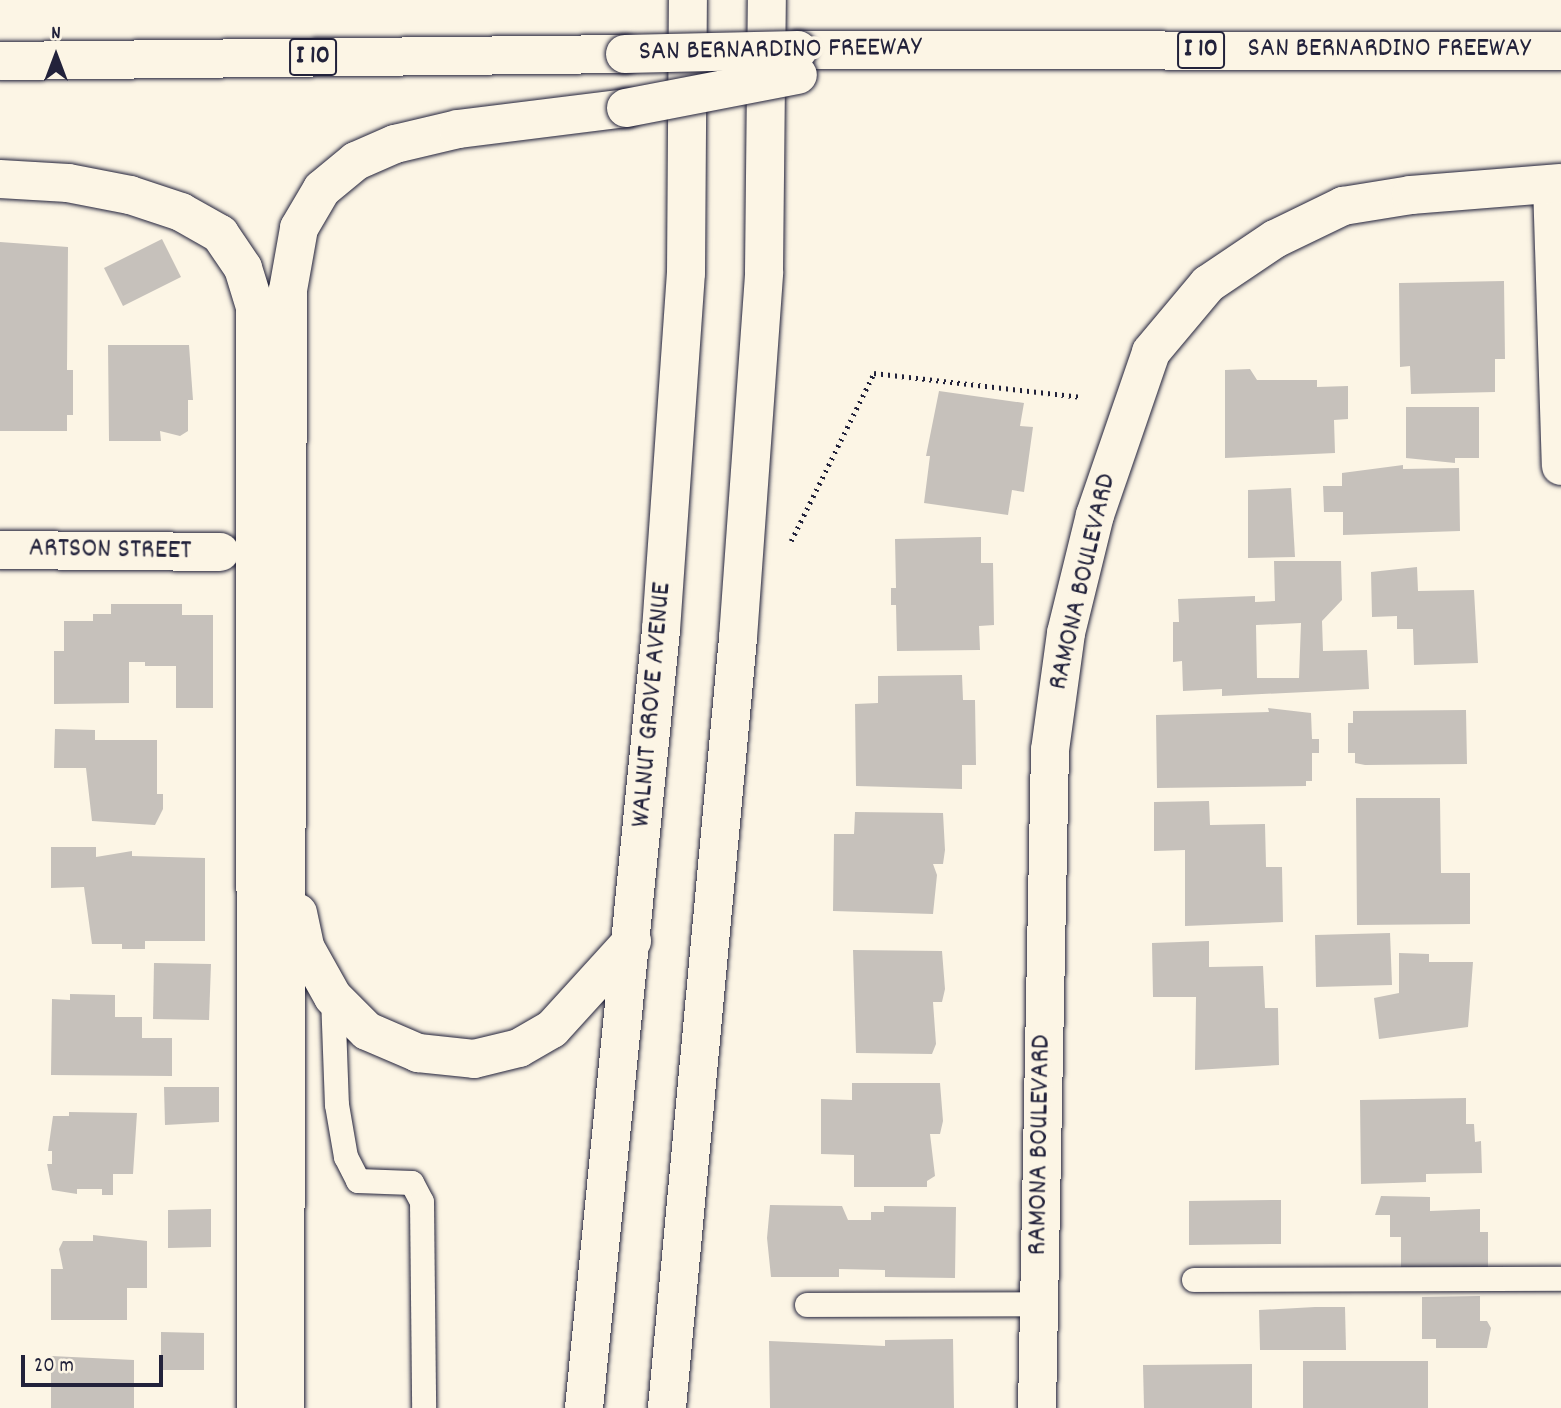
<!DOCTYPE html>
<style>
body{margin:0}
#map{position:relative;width:1561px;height:1408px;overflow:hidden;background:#fcf5e5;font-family:Dekko,sans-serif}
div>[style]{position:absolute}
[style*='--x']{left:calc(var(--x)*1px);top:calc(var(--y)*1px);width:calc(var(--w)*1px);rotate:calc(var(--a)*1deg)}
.building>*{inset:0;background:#c6c1bb}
.path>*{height:4.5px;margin-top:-2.25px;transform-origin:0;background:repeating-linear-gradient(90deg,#22223b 0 2px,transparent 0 7px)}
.roads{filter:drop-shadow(0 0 2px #22223b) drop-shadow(0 0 2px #22223b)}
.service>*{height:24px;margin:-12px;padding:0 12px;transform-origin:12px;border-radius:12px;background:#fcf5e5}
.minor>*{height:38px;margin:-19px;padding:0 19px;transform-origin:19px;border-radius:19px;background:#fcf5e5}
.tertiary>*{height:38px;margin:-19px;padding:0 19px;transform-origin:19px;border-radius:19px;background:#fcf5e5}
.secondary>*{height:38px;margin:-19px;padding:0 19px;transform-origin:19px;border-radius:19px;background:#fcf5e5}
.motorway>*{height:38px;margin:-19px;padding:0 19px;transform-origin:19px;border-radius:19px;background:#fcf5e5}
.bridges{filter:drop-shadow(0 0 2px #22223b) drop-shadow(0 0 2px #22223b)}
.motorway-bridge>*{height:38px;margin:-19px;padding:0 19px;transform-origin:19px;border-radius:19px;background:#fcf5e5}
span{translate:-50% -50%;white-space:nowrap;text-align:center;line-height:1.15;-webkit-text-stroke:7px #fcf5e5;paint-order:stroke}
.shield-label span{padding:2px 5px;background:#fcf5e5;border:2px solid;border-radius:5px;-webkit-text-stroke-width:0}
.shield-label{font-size:26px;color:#22223b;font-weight:700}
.street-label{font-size:28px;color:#22223b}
.north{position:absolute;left:21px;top:21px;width:70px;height:70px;-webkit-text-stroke:5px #fcf5e5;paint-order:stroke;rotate:0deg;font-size:19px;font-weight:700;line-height:28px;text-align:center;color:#22223b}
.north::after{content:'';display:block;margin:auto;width:24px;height:32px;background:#22223b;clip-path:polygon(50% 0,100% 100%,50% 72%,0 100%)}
.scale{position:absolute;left:21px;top:1355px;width:142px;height:32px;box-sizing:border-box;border:4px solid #22223b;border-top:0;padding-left:9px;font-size:21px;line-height:24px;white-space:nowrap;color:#22223b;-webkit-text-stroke:5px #fcf5e5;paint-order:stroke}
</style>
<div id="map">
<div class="building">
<i style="clip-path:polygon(162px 239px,181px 277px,123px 306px,104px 268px)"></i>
<i style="clip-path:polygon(0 242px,68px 247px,67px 370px,73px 370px,73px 415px,67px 415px,67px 431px,0 431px)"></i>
<i style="clip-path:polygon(1504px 281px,1505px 359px,1495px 359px,1495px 392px,1411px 394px,1410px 366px,1400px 367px,1399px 283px)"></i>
<i style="clip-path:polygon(108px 345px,189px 345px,193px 400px,188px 400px,188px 431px,180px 436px,160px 431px,161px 441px,109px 441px)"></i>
<i style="clip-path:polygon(1250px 369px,1257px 380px,1317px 380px,1317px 387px,1348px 386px,1348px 419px,1334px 420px,1335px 453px,1225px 458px,1225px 370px)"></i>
<i style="clip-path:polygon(939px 391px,1024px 403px,1020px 426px,1033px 427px,1024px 492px,1012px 490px,1008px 515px,924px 503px,930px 456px,926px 456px)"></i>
<i style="clip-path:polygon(1406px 407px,1479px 407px,1479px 458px,1455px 458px,1455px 463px,1406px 458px)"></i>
<i style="clip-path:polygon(1403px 465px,1403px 469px,1459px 468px,1460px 531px,1343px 535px,1343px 512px,1324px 512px,1323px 486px,1342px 486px,1342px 473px)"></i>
<i style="clip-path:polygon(1291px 488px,1295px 557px,1248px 558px,1248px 490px)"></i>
<i style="clip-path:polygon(981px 537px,981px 563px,993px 563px,994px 625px,979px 626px,980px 650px,897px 651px,896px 605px,891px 605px,891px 588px,896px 588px,895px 539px)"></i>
<i style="clip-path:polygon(evenodd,1274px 561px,1341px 561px,1342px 600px,1322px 621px,1323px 651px,1367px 650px,1369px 689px,1222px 696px,1222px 689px,1183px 691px,1182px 661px,1173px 662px,1173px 622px,1179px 622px,1178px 599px,1255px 596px,1255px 602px,1275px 601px,1274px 561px,1301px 623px,1299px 678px,1257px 678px,1256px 625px,1301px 623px)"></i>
<i style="clip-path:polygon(1417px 567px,1418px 591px,1474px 590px,1478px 663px,1414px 665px,1413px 629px,1397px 629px,1397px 616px,1372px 617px,1371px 572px)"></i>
<i style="clip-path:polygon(111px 604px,182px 604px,182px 615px,213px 615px,213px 708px,176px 708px,176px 666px,145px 666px,145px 662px,129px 662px,129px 703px,54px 704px,54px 651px,64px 651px,64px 621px,93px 621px,93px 614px,111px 614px)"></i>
<i style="clip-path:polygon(962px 675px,963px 700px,975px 700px,976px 765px,962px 765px,962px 789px,856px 786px,855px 704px,878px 703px,878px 676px)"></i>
<i style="clip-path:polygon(1268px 708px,1311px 713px,1312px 739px,1319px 739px,1319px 753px,1312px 753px,1312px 781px,1306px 781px,1306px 786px,1157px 788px,1156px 715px,1269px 712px)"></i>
<i style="clip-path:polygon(1466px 710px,1467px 764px,1365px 765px,1355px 763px,1355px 753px,1348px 753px,1348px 723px,1353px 723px,1353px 711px)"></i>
<i style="clip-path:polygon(55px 729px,95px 730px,95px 740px,157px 740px,157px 794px,163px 794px,163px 809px,155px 825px,92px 821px,86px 768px,54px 768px)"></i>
<i style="clip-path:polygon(1356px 798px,1440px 798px,1441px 873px,1470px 873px,1470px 924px,1357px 925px)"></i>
<i style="clip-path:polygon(1209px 801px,1210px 825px,1265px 824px,1266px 867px,1282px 867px,1283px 922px,1185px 926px,1185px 850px,1154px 851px,1154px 802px)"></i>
<i style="clip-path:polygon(855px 812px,943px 813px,945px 850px,943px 864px,933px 864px,937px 875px,933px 914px,833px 911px,834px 834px,854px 834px)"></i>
<i style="clip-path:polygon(51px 847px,96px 847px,96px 857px,132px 851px,132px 856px,205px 858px,205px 941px,145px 941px,145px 949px,122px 949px,122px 944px,92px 944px,84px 887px,51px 888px)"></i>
<i style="clip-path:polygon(1390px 933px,1392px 985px,1316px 987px,1315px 935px)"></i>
<i style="clip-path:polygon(1209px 941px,1209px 967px,1263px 966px,1265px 1008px,1278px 1008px,1279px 1065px,1195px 1070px,1196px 997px,1153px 997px,1152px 943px)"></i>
<i style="clip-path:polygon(853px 950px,942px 951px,945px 989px,942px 1002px,933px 1002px,936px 1044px,932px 1054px,856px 1053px)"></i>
<i style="clip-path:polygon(1399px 953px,1429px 954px,1429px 962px,1473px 962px,1468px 1027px,1379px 1039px,1374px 998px,1399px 993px)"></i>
<i style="clip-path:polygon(154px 963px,211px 964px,209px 1020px,153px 1019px)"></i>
<i style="clip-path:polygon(70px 994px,115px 995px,115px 1017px,142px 1017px,142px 1038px,172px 1038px,172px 1076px,51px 1075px,52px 999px,70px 1000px)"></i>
<i style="clip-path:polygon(852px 1083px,940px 1083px,943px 1121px,940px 1134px,930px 1134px,935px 1176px,927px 1181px,927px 1187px,854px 1187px,854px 1155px,821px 1154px,821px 1099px,852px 1100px)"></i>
<i style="clip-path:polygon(164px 1087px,219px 1087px,219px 1122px,165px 1125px)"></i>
<i style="clip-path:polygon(1466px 1098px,1466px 1124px,1474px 1124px,1475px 1142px,1481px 1141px,1482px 1173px,1426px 1174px,1426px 1182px,1361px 1184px,1360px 1100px)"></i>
<i style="clip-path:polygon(69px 1112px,137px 1113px,133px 1174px,113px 1174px,113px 1195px,102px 1195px,102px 1189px,77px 1189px,77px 1194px,52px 1190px,47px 1164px,52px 1164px,52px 1151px,48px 1151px,53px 1116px,69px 1116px)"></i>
<i style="clip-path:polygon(1381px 1196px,1430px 1197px,1430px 1211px,1480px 1209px,1480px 1232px,1488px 1232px,1488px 1267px,1401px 1267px,1401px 1237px,1390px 1237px,1390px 1215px,1375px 1215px)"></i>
<i style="clip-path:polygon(1281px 1200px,1281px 1244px,1189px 1245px,1189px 1201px)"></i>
<i style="clip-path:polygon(770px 1205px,842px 1206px,848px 1220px,871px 1220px,871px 1212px,884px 1212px,884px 1206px,956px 1207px,955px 1278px,885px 1277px,885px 1270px,839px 1269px,839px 1277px,771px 1277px,767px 1238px)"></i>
<i style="clip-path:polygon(211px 1209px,211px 1247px,168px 1248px,168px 1210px)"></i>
<i style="clip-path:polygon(93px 1235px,147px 1241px,147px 1288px,127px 1288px,127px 1320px,51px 1320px,51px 1269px,63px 1269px,59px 1249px,63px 1241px,93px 1241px)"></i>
<i style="clip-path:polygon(1480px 1296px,1480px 1321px,1487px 1321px,1491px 1328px,1487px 1348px,1436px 1348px,1436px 1339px,1422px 1339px,1422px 1297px)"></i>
<i style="clip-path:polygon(1315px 1307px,1345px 1307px,1346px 1350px,1260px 1350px,1259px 1310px)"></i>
<i style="clip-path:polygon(161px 1332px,204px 1333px,204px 1370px,161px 1370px)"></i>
<i style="clip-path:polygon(953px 1339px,954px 1408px,770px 1408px,769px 1341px,885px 1346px,885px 1340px)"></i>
<i style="clip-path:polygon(51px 1356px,134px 1360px,134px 1408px,51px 1408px)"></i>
<i style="clip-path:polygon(1303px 1361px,1428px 1361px,1428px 1408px,1303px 1408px)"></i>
<i style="clip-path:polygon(1252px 1364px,1252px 1408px,1144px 1408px,1143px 1365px)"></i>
</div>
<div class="path">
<i style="--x:791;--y:541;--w:187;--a:-63.7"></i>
<i style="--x:874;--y:373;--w:207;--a:6.6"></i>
</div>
<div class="roads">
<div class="service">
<i style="--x:333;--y:997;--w:108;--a:87.9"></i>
<i style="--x:337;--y:1105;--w:53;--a:80.2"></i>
<i style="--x:346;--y:1157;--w:27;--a:63"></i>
<i style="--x:358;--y:1181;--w:54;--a:2.1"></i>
<i style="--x:412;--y:1183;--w:21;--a:62"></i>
<i style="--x:422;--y:1202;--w:206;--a:89.4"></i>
<i style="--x:1194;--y:1280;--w:367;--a:-0.2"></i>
<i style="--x:807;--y:1305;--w:232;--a:-0.2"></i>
</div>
<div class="minor">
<i style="--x:1552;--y:184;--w:282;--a:88.2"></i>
<i style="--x:0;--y:550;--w:220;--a:0.5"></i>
</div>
<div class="tertiary">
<i style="--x:1037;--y:1408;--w:658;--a:-88.87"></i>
<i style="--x:1050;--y:750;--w:118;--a:-82.2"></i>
<i style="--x:1066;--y:633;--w:122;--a:-76.2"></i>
<i style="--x:1095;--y:515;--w:172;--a:-71"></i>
<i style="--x:1151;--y:352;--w:89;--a:-50"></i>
<i style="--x:1208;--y:284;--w:81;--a:-33.9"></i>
<i style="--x:1275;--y:239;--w:76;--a:-25.9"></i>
<i style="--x:1343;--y:206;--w:69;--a:-9.2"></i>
<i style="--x:1411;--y:195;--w:150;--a:-4.6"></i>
</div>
<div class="secondary">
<i style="--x:584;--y:1408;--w:782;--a:-84.35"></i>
<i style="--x:661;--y:630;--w:358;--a:-86"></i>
<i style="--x:686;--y:273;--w:273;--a:-89.6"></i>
<i style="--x:667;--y:1408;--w:773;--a:-84.73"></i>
<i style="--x:738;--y:638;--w:367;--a:-85.9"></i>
<i style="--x:764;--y:272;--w:272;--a:-89.4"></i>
</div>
<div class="motorway">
<i style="--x:798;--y:50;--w:763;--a:0.08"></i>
<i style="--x:0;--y:61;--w:625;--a:-0.64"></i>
<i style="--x:0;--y:179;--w:68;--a:3.4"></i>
<i style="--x:68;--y:183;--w:63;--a:11"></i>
<i style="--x:130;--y:195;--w:54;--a:18.4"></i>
<i style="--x:181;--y:212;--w:45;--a:29.4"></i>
<i style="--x:220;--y:234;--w:41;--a:55.9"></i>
<i style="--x:243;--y:268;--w:41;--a:72.9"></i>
<i style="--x:255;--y:307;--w:1101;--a:89.95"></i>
<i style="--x:298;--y:913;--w:35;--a:78"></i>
<i style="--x:305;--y:947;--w:57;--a:60.8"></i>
<i style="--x:333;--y:997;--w:48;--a:45"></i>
<i style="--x:367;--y:1031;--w:56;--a:23.3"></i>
<i style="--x:418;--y:1053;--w:56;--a:6.1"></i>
<i style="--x:474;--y:1059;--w:46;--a:-13.7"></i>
<i style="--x:519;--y:1048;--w:38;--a:-30"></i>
<i style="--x:552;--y:1029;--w:119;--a:-47.7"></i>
<i style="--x:285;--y:1408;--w:1118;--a:-89.85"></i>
<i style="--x:288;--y:290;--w:63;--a:-79.9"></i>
<i style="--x:299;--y:228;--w:45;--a:-59.5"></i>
<i style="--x:322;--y:189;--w:44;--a:-39.5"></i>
<i style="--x:356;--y:161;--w:43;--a:-23.6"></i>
<i style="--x:395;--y:144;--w:65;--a:-13.4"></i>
<i style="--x:458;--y:129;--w:169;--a:-7.1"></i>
</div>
</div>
<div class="bridges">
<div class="motorway-bridge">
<i style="--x:625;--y:54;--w:173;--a:-1.3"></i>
<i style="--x:626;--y:108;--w:175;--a:-10.9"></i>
</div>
</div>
<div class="shield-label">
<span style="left:1201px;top:50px">I 10</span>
<span style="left:313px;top:57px">I 10</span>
</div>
<div class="street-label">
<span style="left:1389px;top:50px">SAN BERNARDINO FREEWAY</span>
<span style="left:780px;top:51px;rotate:-1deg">SAN BERNARDINO FREEWAY</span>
<span style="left:110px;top:551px;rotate:1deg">ARTSON STREET</span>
<span style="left:1084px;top:582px;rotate:-77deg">RAMONA BOULEVARD</span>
<span style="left:653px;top:705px;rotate:-85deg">WALNUT GROVE AVENUE</span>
<span style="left:1041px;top:1145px;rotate:-89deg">RAMONA BOULEVARD</span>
</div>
<div class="north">N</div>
<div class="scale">20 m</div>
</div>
